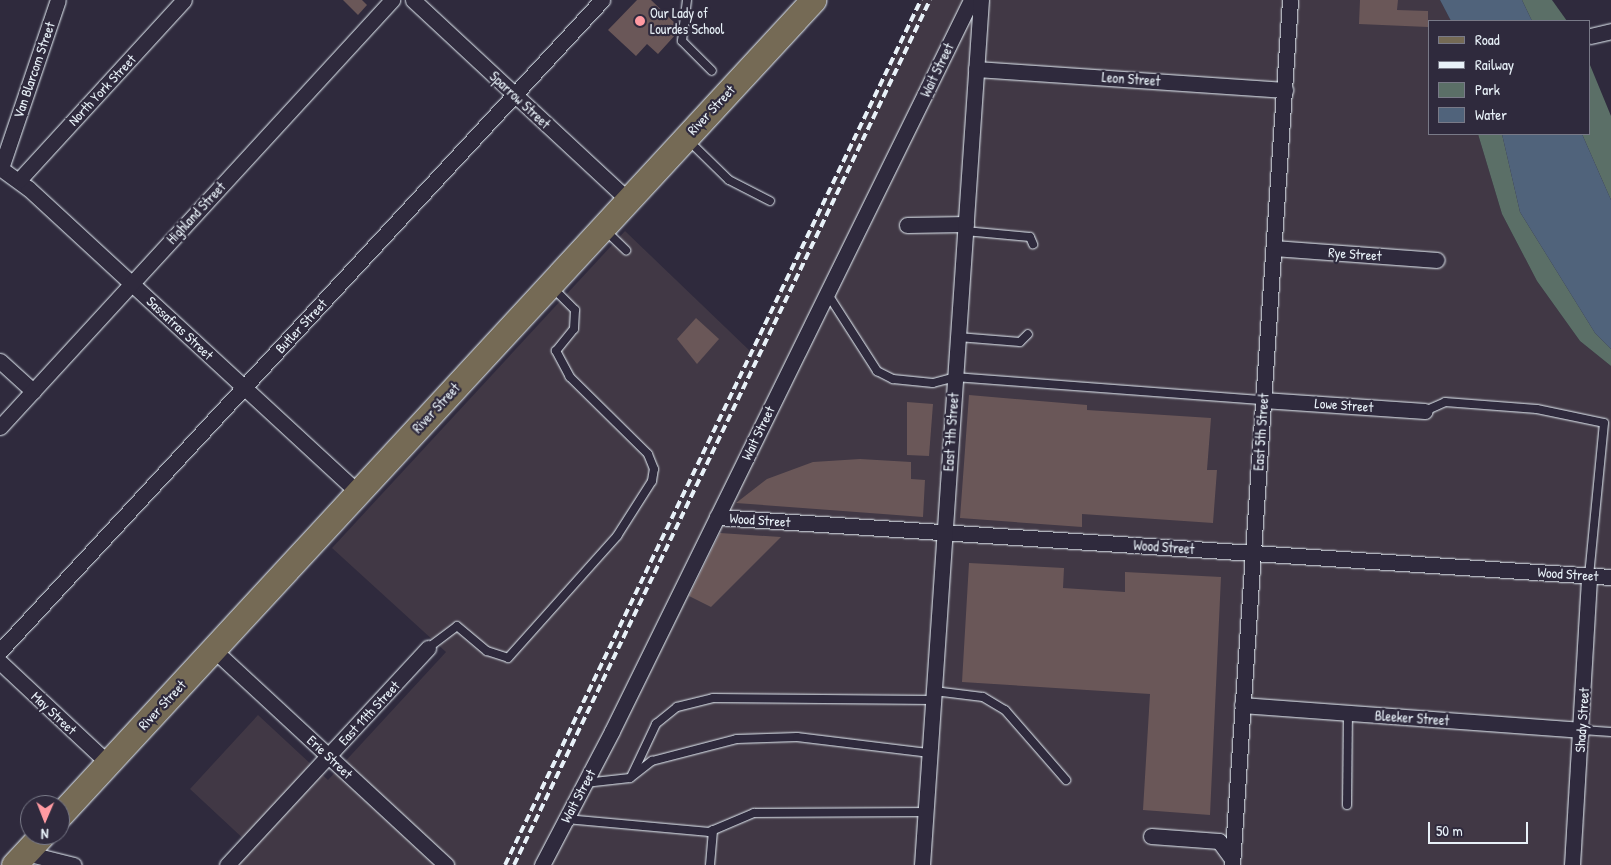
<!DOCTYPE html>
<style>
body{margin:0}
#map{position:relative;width:1611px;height:865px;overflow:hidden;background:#2f2a3d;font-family:"Patrick Hand",sans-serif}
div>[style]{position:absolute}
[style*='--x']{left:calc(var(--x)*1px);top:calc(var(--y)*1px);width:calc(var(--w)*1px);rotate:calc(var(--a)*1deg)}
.built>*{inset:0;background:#413845}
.green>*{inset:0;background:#5b6f67}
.water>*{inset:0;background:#50637b}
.building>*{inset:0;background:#6a5758}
.roads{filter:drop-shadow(0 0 1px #e8f1f8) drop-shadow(0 0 1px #e8f1f8)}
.lane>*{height:8px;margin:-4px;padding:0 4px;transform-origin:4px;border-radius:4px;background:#2f2a3d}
.street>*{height:15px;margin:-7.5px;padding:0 7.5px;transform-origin:7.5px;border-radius:7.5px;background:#2f2a3d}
.primary>*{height:25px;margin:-12.5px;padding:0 12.5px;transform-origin:12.5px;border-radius:12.5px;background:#756a55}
.rail>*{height:4px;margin-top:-2px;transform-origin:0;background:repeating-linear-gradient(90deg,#e8f1f8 0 8px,transparent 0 12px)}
.dots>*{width:14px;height:14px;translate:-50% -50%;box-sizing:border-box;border:2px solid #2f2a3d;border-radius:50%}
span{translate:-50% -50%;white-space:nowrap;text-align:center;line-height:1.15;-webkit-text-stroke:4.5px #2f2a3d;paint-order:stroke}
.poi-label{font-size:14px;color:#e8f1f8}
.left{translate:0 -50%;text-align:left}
.street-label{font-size:14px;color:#e8f1f8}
.legend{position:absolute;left:1428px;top:20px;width:162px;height:115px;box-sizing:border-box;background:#2f2a3d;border:1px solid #797a88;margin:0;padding:6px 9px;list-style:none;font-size:15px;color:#e8f1f8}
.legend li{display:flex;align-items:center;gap:10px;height:25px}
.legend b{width:25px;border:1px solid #797a88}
.north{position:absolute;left:20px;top:795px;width:50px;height:50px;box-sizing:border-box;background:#2f2a3d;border:1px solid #797a88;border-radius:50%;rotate:181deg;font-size:14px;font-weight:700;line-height:20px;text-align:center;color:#e8f1f8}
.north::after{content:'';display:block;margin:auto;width:18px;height:22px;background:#ff9aa2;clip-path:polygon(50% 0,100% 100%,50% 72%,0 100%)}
.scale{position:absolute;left:1428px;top:822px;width:100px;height:22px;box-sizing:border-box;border:2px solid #e8f1f8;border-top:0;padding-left:6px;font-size:15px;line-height:18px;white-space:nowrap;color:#e8f1f8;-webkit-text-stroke:4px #2f2a3d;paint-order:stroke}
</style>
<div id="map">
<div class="built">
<i style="clip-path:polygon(921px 0,1440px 0,1451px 21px,1430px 21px,1430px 134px,1478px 134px,1502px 214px,1537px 281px,1580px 341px,1611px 366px,1611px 865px,227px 865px,248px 843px,190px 789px,258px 715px,328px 780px,446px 652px,332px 548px,625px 231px,750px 351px)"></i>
</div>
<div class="green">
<i style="clip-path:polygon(1522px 0,1552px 0,1567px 21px,1532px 21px)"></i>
<i style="clip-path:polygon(1590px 65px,1611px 116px,1611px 200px,1582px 134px,1590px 134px)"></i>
<i style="clip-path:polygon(1478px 134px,1502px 134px,1520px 212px,1595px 333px,1611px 349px,1611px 366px,1580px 341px,1537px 281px,1502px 214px)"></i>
</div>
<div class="water">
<i style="clip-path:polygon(1440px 0,1522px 0,1532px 21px,1451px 21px)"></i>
<i style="clip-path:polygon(1502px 134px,1582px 134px,1611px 200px,1611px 349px,1595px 333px,1520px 212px)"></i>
</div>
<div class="building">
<i style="clip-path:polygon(343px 0,362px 0,367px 5px,358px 15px)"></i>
<i style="clip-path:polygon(637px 0,651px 0,678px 26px,677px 33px,658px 54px,647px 44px,636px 56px,608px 30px)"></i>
<i style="clip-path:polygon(1360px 0,1398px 0,1397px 10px,1428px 11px,1428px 27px,1359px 24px)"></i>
<i style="clip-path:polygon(696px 318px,719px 339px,697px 364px,677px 339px)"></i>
<i style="clip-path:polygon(969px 395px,1087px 405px,1087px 410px,1211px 418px,1207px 470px,1217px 470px,1213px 523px,1082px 514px,1082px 527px,960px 518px)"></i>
<i style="clip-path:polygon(907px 402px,933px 404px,929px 456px,907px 455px)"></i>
<i style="clip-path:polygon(860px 459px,911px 462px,911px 479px,925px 480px,923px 517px,736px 503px,767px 479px,813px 462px)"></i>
<i style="clip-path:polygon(720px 533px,781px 537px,711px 607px,689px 596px)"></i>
<i style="clip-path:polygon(969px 563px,1064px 568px,1063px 588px,1125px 592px,1125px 572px,1221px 577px,1210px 815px,1143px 810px,1150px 694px,962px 682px)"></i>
</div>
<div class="roads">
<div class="lane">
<i style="--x:687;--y:0;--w:41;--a:97"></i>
<i style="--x:682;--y:41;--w:42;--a:45"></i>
<i style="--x:688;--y:140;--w:57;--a:44.3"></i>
<i style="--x:729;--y:180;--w:46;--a:27.1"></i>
<i style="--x:606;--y:231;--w:28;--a:44"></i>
<i style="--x:965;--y:231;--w:65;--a:5.3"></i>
<i style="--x:1030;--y:237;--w:8;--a:67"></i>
<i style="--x:827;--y:293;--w:93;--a:57.3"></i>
<i style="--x:877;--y:371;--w:18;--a:27"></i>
<i style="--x:893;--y:379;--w:40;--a:5.7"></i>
<i style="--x:933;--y:383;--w:23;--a:-15"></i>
<i style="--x:955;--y:377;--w:309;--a:4.3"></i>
<i style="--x:958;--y:337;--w:62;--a:4.6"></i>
<i style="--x:1020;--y:342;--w:11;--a:-45"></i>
<i style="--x:1425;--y:411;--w:22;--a:-24"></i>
<i style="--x:1445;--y:402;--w:92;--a:4.4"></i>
<i style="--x:1537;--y:409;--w:68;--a:11.8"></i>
<i style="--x:1604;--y:423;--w:153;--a:95.6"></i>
<i style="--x:428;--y:648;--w:36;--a:-37"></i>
<i style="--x:457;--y:626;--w:39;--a:40"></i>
<i style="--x:487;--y:651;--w:22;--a:18"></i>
<i style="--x:508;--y:658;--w:164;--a:-48.2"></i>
<i style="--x:617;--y:536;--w:65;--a:-57.5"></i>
<i style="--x:652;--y:481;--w:12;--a:-81"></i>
<i style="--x:654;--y:469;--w:16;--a:-112"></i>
<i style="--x:648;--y:454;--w:110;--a:-135.4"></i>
<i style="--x:570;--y:377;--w:30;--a:-118"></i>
<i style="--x:556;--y:351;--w:28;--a:-51"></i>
<i style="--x:574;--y:329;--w:19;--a:-87"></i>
<i style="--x:575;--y:310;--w:31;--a:-135"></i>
<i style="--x:934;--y:691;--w:49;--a:7"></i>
<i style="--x:983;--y:697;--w:26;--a:31"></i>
<i style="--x:1005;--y:710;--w:93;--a:48.9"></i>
<i style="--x:1582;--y:730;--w:29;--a:4"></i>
<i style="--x:631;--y:777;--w:59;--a:-64.7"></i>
<i style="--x:656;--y:724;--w:27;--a:-39"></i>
<i style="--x:677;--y:707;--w:37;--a:-14"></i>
<i style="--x:713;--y:698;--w:220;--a:0.5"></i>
<i style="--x:585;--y:783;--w:45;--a:-6.3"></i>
<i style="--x:630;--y:778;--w:28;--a:-38"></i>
<i style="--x:652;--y:761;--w:88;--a:-14.5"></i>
<i style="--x:737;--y:739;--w:60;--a:-1.9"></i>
<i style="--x:797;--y:737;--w:134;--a:6.9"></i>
<i style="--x:1347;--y:805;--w:92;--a:-89.4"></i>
<i style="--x:566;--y:819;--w:144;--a:5.2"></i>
<i style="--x:709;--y:832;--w:49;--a:-22.9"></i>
<i style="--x:754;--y:813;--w:171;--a:-0.3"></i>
<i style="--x:710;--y:865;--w:35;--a:-85"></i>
</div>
<div class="street">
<i style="--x:413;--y:0;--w:294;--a:42.9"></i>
<i style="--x:1590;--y:36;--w:22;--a:-13"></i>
<i style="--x:976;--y:69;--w:310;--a:3.9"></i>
<i style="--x:0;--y:168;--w:34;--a:36"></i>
<i style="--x:28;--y:188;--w:449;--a:42.7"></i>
<i style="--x:1;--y:168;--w:177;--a:-71.3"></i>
<i style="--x:19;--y:180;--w:244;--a:-47.5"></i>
<i style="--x:907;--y:225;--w:59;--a:-1"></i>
<i style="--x:1274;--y:248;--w:163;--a:4.2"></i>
<i style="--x:0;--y:361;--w:45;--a:42.3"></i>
<i style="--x:1263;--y:400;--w:162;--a:3.9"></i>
<i style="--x:0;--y:427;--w:580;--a:-47.45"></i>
<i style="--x:717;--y:517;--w:896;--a:3.84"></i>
<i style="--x:213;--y:649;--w:318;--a:42.8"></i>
<i style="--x:0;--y:651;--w:887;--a:-47.24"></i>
<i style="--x:0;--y:662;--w:148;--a:43.1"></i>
<i style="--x:1242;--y:705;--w:341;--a:4.2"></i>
<i style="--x:1151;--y:836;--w:68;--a:4.2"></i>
<i style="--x:1219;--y:841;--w:22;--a:54"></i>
<i style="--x:26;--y:853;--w:49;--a:14"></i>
<i style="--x:227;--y:865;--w:296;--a:-47.2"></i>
<i style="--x:542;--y:865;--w:151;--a:-62.4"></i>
<i style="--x:612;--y:731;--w:814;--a:-63.84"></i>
<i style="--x:922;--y:865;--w:867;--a:-86.1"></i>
<i style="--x:1232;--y:865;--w:867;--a:-86.16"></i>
<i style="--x:1572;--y:865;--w:290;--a:-86.6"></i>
</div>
<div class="primary">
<i style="--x:60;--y:815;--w:1110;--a:-47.26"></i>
<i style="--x:14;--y:865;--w:41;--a:-47"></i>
</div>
</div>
<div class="rail">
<i style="--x:505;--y:865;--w:960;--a:-64.32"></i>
<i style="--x:514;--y:865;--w:960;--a:-64.32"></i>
</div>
<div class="dots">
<i style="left:640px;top:21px;background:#ff9aa2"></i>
</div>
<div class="poi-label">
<span class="left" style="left:650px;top:21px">Our Lady of<br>Lourdes School</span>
</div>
<div class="street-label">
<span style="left:34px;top:70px;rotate:-71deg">Van Blarcom Street</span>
<span style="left:937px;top:70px;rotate:-64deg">Wait Street</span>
<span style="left:1131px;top:79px;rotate:4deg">Leon Street</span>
<span style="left:102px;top:90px;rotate:-47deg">North York Street</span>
<span style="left:520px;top:100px;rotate:43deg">Sparrow Street</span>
<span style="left:711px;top:110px;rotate:-47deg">River Street</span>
<span style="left:196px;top:213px;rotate:-47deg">Highland Street</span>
<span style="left:1355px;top:254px;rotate:4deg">Rye Street</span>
<span style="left:301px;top:326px;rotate:-47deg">Butler Street</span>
<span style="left:180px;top:328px;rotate:43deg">Sassafras Street</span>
<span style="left:1344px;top:405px;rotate:4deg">Lowe Street</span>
<span style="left:436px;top:408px;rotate:-47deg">River Street</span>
<span style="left:951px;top:432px;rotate:-86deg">East 7th Street</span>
<span style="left:1261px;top:432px;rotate:-86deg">East 5th Street</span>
<span style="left:758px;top:433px;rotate:-64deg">Wait Street</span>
<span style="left:760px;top:520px;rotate:4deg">Wood Street</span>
<span style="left:1164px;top:547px;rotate:4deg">Wood Street</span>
<span style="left:1568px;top:574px;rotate:4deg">Wood Street</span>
<span style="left:162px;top:705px;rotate:-47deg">River Street</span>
<span style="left:54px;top:713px;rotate:43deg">May Street</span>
<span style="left:369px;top:713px;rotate:-47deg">East 11th Street</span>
<span style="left:1412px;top:718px;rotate:4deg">Bleeker Street</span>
<span style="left:1582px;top:720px;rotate:-86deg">Shady Street</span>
<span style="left:330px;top:757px;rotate:43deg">Erie Street</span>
<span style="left:578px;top:796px;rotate:-62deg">Wait Street</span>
</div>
<ul class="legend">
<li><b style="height:6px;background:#756a55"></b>Road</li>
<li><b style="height:6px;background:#e8f1f8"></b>Railway</li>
<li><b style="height:14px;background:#5b6f67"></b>Park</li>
<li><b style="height:14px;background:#50637b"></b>Water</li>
</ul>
<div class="north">N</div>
<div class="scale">50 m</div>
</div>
